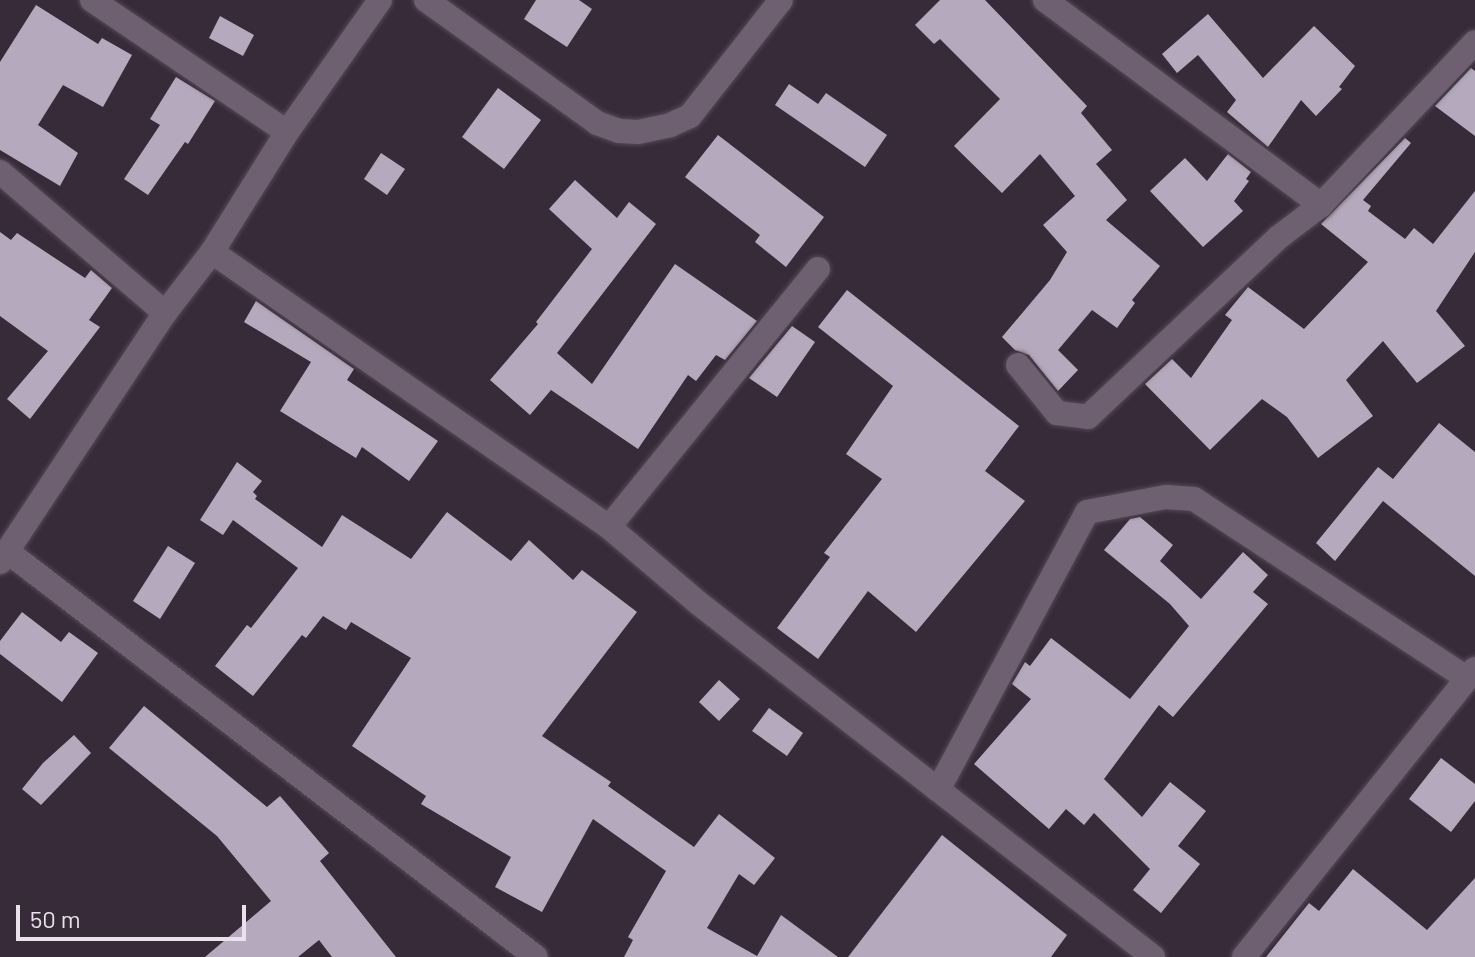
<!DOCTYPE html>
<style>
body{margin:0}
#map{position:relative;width:1475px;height:957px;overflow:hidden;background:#382b39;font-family:Barlow,sans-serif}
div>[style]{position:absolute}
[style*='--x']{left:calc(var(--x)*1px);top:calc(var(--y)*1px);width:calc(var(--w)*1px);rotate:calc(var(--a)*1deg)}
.building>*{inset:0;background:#b5aabd}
.roads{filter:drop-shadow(0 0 2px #544956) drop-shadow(0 0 2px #544956)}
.street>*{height:24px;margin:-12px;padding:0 12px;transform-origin:12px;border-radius:12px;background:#6e6070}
.secondary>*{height:24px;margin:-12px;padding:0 12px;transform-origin:12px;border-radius:12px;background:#6e6070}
span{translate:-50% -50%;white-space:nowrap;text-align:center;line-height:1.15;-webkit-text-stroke:8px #382b39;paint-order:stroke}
.scale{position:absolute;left:16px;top:905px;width:230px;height:36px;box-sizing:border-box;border:4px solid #eae2eb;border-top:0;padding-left:10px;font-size:24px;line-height:28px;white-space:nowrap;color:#eae2eb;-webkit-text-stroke:6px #382b39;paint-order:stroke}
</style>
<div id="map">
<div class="building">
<i style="clip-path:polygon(536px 0,579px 0,592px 9px,567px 47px,524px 19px)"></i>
<i style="clip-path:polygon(940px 0,985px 0,1087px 106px,1081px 113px,1112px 150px,1096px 164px,1127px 200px,1106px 220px,1160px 266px,1132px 300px,1135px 303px,1117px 328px,1092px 310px,1058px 350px,1078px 370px,1058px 391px,1029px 355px,1015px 350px,1002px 337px,1050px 280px,1067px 252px,1043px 225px,1075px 196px,1040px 154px,1002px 193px,954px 146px,1000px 99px,940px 39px,934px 44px,915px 25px)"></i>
<i style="clip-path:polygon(36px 5px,98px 44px,102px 38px,132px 55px,103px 107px,63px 85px,38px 125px,78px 153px,60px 186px,0 150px,0 62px)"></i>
<i style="clip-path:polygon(1208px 14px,1263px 78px,1314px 26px,1355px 66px,1339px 87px,1342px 89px,1316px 116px,1301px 100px,1268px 147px,1227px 112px,1236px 100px,1198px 55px,1177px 73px,1162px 54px)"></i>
<i style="clip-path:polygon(220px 16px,254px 35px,243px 56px,209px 38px)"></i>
<i style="clip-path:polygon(1471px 68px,1475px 71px,1475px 136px,1435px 106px)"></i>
<i style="clip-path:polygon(176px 77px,215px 101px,188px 144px,185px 142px,148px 195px,124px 179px,160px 125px,150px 119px)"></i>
<i style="clip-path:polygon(789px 84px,818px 104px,826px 93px,887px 135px,865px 167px,775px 105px)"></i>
<i style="clip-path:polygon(498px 88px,541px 120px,504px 169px,462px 137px)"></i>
<i style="clip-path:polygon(718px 135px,824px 217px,786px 267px,755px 242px,760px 235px,685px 177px)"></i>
<i style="clip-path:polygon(1405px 138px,1411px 143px,1363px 200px,1371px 206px,1368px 211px,1405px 239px,1414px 228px,1433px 244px,1475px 191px,1475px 252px,1436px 311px,1465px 346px,1417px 383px,1383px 341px,1346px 380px,1373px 416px,1318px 458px,1287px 417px,1262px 399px,1210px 450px,1145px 384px,1172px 359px,1191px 378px,1232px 320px,1225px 315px,1248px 287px,1304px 329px,1368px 262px,1321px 224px)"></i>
<i style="clip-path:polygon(381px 153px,405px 169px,387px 195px,364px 179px)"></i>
<i style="clip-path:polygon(1228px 154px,1251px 172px,1246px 179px,1249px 181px,1234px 201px,1243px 211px,1203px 247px,1150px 191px,1185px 158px,1207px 181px)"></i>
<i style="clip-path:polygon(575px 180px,617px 218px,629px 202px,656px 224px,557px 353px,592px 384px,675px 264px,757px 321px,725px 360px,716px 355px,696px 381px,688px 375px,638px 449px,551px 390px,530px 415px,490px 380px,538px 324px,536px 322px,592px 249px,549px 209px)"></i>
<i style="clip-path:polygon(0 232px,11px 240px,17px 233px,85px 278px,91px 270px,112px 288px,89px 320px,100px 327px,30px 419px,7px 399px,48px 351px,0 316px)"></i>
<i style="clip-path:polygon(847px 290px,1019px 426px,985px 471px,1025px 501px,916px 632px,868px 591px,818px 659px,777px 628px,830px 557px,824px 553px,882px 479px,846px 454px,893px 386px,818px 327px)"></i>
<i style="clip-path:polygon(256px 301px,354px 369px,347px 380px,438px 441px,409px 481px,362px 447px,356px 458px,280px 411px,311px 362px,244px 322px)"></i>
<i style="clip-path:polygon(792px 326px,815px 342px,777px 397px,749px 378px)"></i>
<i style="clip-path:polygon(1439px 423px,1475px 452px,1475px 576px,1383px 501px,1335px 561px,1316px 543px,1378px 467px,1393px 479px)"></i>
<i style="clip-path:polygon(237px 462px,262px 481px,253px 492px,257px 496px,255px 499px,322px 547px,342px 515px,411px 559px,447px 512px,511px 561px,529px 540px,573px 580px,582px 570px,637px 612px,542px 736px,611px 782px,608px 786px,694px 847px,719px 814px,775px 858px,754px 885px,739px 874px,707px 928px,757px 956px,781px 915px,838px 957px,624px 957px,633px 940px,628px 937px,666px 871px,593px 819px,542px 912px,495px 887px,511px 857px,421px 804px,426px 796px,352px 746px,411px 658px,351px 622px,346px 630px,323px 616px,306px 638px,302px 635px,253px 696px,215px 666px,247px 625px,251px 628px,298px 568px,233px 520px,223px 535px,200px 520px)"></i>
<i style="clip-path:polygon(1140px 517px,1173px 545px,1160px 561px,1201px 599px,1243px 552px,1268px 575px,1253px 592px,1268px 604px,1173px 717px,1159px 705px,1104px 779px,1142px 817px,1170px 782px,1206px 811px,1178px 846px,1200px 864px,1161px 913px,1133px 890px,1150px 869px,1094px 813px,1084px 825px,1066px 809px,1049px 829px,974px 764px,1031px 699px,1012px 684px,1025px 662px,1030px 666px,1051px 638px,1130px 699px,1189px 626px,1170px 604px,1104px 550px,1130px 519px)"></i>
<i style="clip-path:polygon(168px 546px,195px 563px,160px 619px,133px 601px)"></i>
<i style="clip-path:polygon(22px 612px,61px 642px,69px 632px,98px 653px,62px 702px,0 654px,0 641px)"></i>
<i style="clip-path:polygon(719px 680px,740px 699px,719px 721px,699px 702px)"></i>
<i style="clip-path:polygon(144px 706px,267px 807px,280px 796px,329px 853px,320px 861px,396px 957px,332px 957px,319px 940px,298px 957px,205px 957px,271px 901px,217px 836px,109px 748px)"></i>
<i style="clip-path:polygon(769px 708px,803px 733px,787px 756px,752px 731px)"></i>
<i style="clip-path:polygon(74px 735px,91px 753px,41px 805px,22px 789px,43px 763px)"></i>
<i style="clip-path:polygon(1441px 758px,1475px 784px,1475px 801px,1451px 832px,1409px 799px)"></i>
<i style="clip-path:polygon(942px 835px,1067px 935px,1051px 957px,848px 957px)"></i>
<i style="clip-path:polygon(1353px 869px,1427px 930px,1475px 878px,1475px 957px,1266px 957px,1309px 903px,1319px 911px)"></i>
</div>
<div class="roads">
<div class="street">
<i style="--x:92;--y:0;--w:235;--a:34.1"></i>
<i style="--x:426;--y:0;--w:211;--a:35.7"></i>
<i style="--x:597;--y:123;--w:23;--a:20"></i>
<i style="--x:619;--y:131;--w:19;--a:3"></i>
<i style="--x:638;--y:132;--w:33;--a:-12"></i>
<i style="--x:670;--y:125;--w:22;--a:-24"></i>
<i style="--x:690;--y:116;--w:147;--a:-51.9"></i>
<i style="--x:1045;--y:0;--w:344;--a:36.6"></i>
<i style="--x:0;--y:172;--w:217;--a:40.5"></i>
<i style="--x:212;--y:252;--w:483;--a:34.7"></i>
<i style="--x:609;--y:527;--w:116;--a:40.4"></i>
<i style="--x:697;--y:602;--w:578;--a:37.9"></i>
<i style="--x:1018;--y:365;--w:62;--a:50.9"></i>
<i style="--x:1057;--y:413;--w:31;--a:7"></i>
<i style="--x:1088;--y:417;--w:262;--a:-43.3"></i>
<i style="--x:1279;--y:237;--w:53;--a:-37.3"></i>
<i style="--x:1321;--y:205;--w:224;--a:-46.6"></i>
<i style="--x:609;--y:527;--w:332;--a:-51"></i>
<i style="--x:8;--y:552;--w:665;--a:37.49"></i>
<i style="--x:938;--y:790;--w:315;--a:-61.8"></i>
<i style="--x:1087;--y:512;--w:80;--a:-10.8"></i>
<i style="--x:1166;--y:497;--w:28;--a:4"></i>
<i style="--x:1194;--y:499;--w:326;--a:33.3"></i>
<i style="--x:1244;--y:957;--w:369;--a:-51.3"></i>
</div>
<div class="secondary">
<i style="--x:0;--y:562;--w:299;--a:-56.5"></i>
<i style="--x:165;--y:313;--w:77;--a:-52.4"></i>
<i style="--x:212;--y:252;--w:142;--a:-58"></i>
<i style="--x:287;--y:132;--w:161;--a:-54.8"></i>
</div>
</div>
<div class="scale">50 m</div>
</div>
